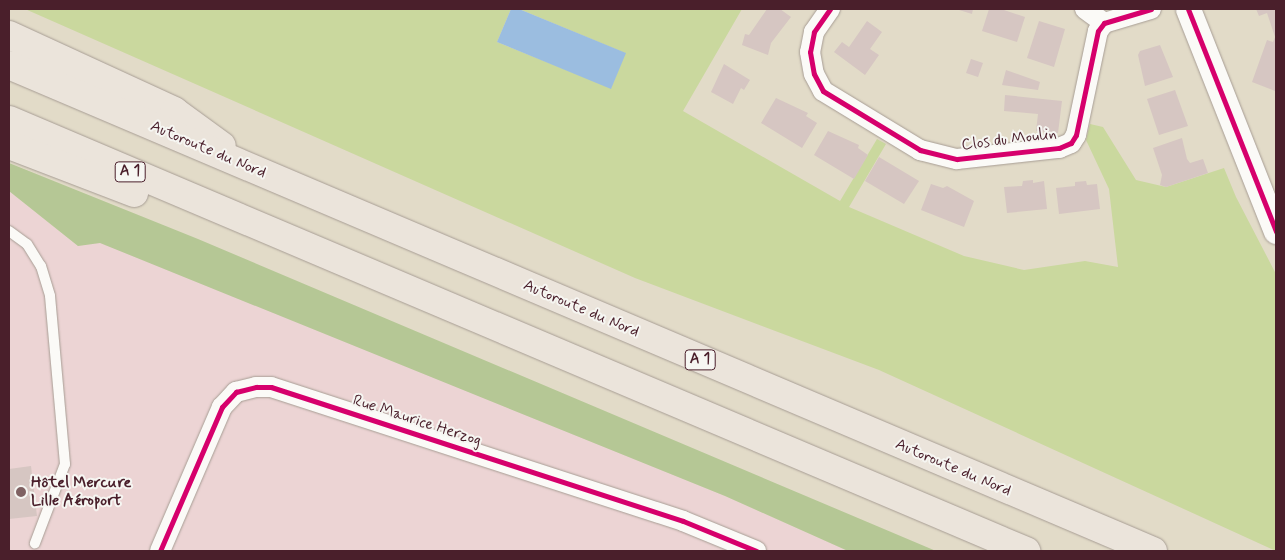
<!DOCTYPE html>
<meta charset="utf-8">
<style>
body{margin:0}
#map{position:relative;width:1285px;height:560px;overflow:hidden;background:#e2dbc8;font-family:Mynerve,sans-serif}
div>[style]{position:absolute}
[style*='--x']{left:calc(var(--x)*1px);top:calc(var(--y)*1px);width:calc(var(--w)*1px);rotate:calc(var(--a)*1deg)}
.built>*{inset:0;background:#ecd4d4}
.green>*{inset:0;background:#cad89e}
.forest>*{inset:0;background:#b5c795}
.water>*{inset:0;background:#9bbde0}
.building>*{inset:0;background:#d6c6c2}
.roads{filter:drop-shadow(0 0 1px #a79d94) drop-shadow(0 0 1px #a79d94)}
.service>*{height:10px;margin:-5px;padding:0 5px;transform-origin:5px;border-radius:5px;background:#fbfaf7}
.minor>*{height:20px;margin:-10px;padding:0 10px;transform-origin:10px;border-radius:10px;background:#fbfaf7}
.tertiary>*{height:25px;margin:-12.5px;padding:0 12.5px;transform-origin:12.5px;border-radius:12.5px;background:#fbfaf7}
.motorway>*{height:28px;margin:-14px;padding:0 14px;transform-origin:14px;border-radius:14px;background:#ebe4db}
.cycleway>*{height:5px;margin:-2.5px;padding:0 2.5px;transform-origin:2.5px;border-radius:2.5px;background:#d6006c}
.dots>*{width:14px;height:14px;translate:-50% -50%;box-sizing:border-box;border:2px solid #f6f6f2;border-radius:50%}
span{translate:-50% -50%;white-space:nowrap;text-align:center;line-height:1.15;-webkit-text-stroke:4px #f6f6f2;paint-order:stroke}
.shield-label span{padding:1px 4px;background:#f6f6f2;border:1px solid;border-radius:4px;-webkit-text-stroke-width:0}
.shield-label{font-size:15px;color:#4a1f2b;font-weight:700}
.street-label{font-size:16px;color:#4a1f2b}
.poi-label{font-size:16px;color:#4a1f2b;font-weight:700}
.left{translate:0 -50%;text-align:left}
.frame{position:absolute;inset:0;border:10px solid #4a1f2b;pointer-events:none}
</style>
<div id="map">
<div class="built">
<i style="clip-path:polygon(9px 191px,78px 246px,100px 242px,725px 496px,848px 551px,9px 551px)"></i>
</div>
<div class="green">
<i style="clip-path:polygon(25px 9px,511px 9px,497px 42px,611px 88px,625px 53px,519px 9px,742px 9px,683px 111px,840px 201px,877px 139px,886px 144px,849px 207px,964px 256px,1024px 270px,1085px 261px,1118px 267px,1109px 189px,1086px 140px,1090px 124px,1103px 127px,1136px 180px,1166px 187px,1224px 168px,1236px 197px,1276px 274px,1276px 551px,879px 370px,635px 278px)"></i>
</div>
<div class="forest">
<i style="clip-path:polygon(9px 163px,198px 239px,936px 551px,848px 551px,725px 496px,100px 243px,78px 246px,9px 191px)"></i>
</div>
<div class="water">
<i style="clip-path:polygon(511px 9px,519px 9px,626px 53px,611px 89px,497px 42px)"></i>
</div>
<div class="building">
<i style="clip-path:polygon(767px 9px,780px 9px,791px 17px,771px 43px,768px 55px,742px 45px,745px 34px,749px 35px)"></i>
<i style="clip-path:polygon(956px 9px,973px 9px,972px 14px)"></i>
<i style="clip-path:polygon(989px 9px,1001px 9px,1025px 17px,1017px 42px,982px 31px)"></i>
<i style="clip-path:polygon(1256px 9px,1276px 9px,1275px 91px,1252px 82px,1267px 40px,1273px 42px,1275px 37px,1267px 13px,1259px 16px)"></i>
<i style="clip-path:polygon(867px 21px,882px 32px,870px 49px,879px 55px,865px 75px,834px 52px,842px 42px,849px 47px)"></i>
<i style="clip-path:polygon(1039px 21px,1065px 29px,1054px 67px,1027px 58px)"></i>
<i style="clip-path:polygon(1160px 45px,1173px 77px,1145px 86px,1138px 55px,1140px 51px)"></i>
<i style="clip-path:polygon(971px 59px,983px 63px,978px 77px,966px 73px)"></i>
<i style="clip-path:polygon(724px 64px,750px 80px,744px 90px,741px 88px,733px 104px,711px 92px)"></i>
<i style="clip-path:polygon(1006px 70px,1040px 82px,1038px 90px,1002px 85px)"></i>
<i style="clip-path:polygon(1175px 90px,1188px 126px,1159px 135px,1147px 99px)"></i>
<i style="clip-path:polygon(1005px 95px,1062px 101px,1058px 133px,1036px 131px,1038px 114px,1004px 111px)"></i>
<i style="clip-path:polygon(776px 98px,808px 113px,806px 116px,817px 123px,802px 148px,761px 123px)"></i>
<i style="clip-path:polygon(828px 131px,859px 145px,858px 148px,868px 155px,854px 179px,814px 155px)"></i>
<i style="clip-path:polygon(1182px 138px,1187px 159px,1190px 163px,1203px 159px,1208px 173px,1166px 187px,1160px 185px,1162px 175px,1153px 148px)"></i>
<i style="clip-path:polygon(879px 157px,919px 181px,904px 204px,865px 181px)"></i>
<i style="clip-path:polygon(1033px 180px,1033px 183px,1044px 181px,1047px 209px,1007px 213px,1004px 187px,1022px 186px,1023px 181px)"></i>
<i style="clip-path:polygon(1086px 181px,1087px 185px,1097px 184px,1100px 209px,1059px 214px,1056px 188px,1075px 186px,1075px 182px)"></i>
<i style="clip-path:polygon(931px 184px,943px 188px,947px 186px,974px 201px,964px 227px,921px 210px)"></i>
<i style="clip-path:polygon(31px 466px,37px 516px,9px 519px,9px 469px)"></i>
</div>
<div class="roads">
<div class="service">
<i style="--x:9;--y:231;--w:22;--a:36"></i>
<i style="--x:27;--y:244;--w:26;--a:58"></i>
<i style="--x:41;--y:266;--w:31;--a:73"></i>
<i style="--x:50;--y:296;--w:169;--a:84.9"></i>
<i style="--x:65;--y:464;--w:85;--a:110.8"></i>
</div>
<div class="minor">
<i style="--x:830;--y:9;--w:28;--a:125"></i>
<i style="--x:814;--y:32;--w:20;--a:101"></i>
<i style="--x:810;--y:52;--w:22;--a:80"></i>
<i style="--x:814;--y:74;--w:19;--a:62"></i>
<i style="--x:823;--y:91;--w:114;--a:31.3"></i>
<i style="--x:920;--y:150;--w:38;--a:14"></i>
<i style="--x:957;--y:159;--w:103;--a:-6.2"></i>
<i style="--x:1059;--y:148;--w:13;--a:-23"></i>
<i style="--x:1071;--y:143;--w:9;--a:-58"></i>
<i style="--x:1076;--y:135;--w:106;--a:-78.1"></i>
<i style="--x:1098;--y:31;--w:10;--a:-53"></i>
<i style="--x:1104;--y:23;--w:49;--a:-16.6"></i>
<i style="--x:1085;--y:9;--w:24;--a:36"></i>
<i style="--x:160;--y:551;--w:157;--a:-66.7"></i>
<i style="--x:222;--y:407;--w:21;--a:-47"></i>
<i style="--x:236;--y:392;--w:21;--a:-14"></i>
<i style="--x:256;--y:387;--w:15;--a:0"></i>
<i style="--x:271;--y:387;--w:433;--a:18"></i>
<i style="--x:683;--y:521;--w:79;--a:22.3"></i>
</div>
<div class="tertiary">
<i style="--x:1188;--y:9;--w:239;--a:68.4"></i>
</div>
<div class="motorway">
<i style="--x:9;--y:35;--w:182;--a:24.7"></i>
<i style="--x:174;--y:111;--w:59;--a:36.1"></i>
<i style="--x:9;--y:65;--w:1243;--a:23.02"></i>
<i style="--x:9;--y:120;--w:1105;--a:22.97"></i>
<i style="--x:9;--y:145;--w:134;--a:21"></i>
</div>
</div>
<div class="cycleway">
<i style="--x:830;--y:9;--w:28;--a:125"></i>
<i style="--x:814;--y:32;--w:20;--a:101"></i>
<i style="--x:810;--y:52;--w:22;--a:80"></i>
<i style="--x:814;--y:74;--w:19;--a:62"></i>
<i style="--x:823;--y:91;--w:114;--a:31.3"></i>
<i style="--x:920;--y:150;--w:38;--a:14"></i>
<i style="--x:957;--y:159;--w:103;--a:-6.2"></i>
<i style="--x:1059;--y:148;--w:13;--a:-23"></i>
<i style="--x:1071;--y:143;--w:9;--a:-58"></i>
<i style="--x:1076;--y:135;--w:106;--a:-78.1"></i>
<i style="--x:1098;--y:31;--w:10;--a:-53"></i>
<i style="--x:1104;--y:23;--w:49;--a:-16.6"></i>
<i style="--x:1188;--y:9;--w:239;--a:68.4"></i>
<i style="--x:160;--y:551;--w:157;--a:-66.7"></i>
<i style="--x:222;--y:407;--w:21;--a:-47"></i>
<i style="--x:236;--y:392;--w:21;--a:-14"></i>
<i style="--x:256;--y:387;--w:15;--a:0"></i>
<i style="--x:271;--y:387;--w:433;--a:18"></i>
<i style="--x:683;--y:521;--w:79;--a:22.3"></i>
</div>
<div class="dots">
<i style="left:21px;top:492px;background:#7f6162"></i>
</div>
<div class="shield-label">
<span style="left:130px;top:172px">A 1</span>
<span style="left:700px;top:360px">A 1</span>
</div>
<div class="street-label">
<span style="left:1009px;top:140px;rotate:-7deg">Clos du Moulin</span>
<span style="left:208px;top:150px;rotate:23deg">Autoroute du Nord</span>
<span style="left:581px;top:309px;rotate:23deg">Autoroute du Nord</span>
<span style="left:417px;top:421px;rotate:18deg">Rue Maurice Herzog</span>
<span style="left:953px;top:468px;rotate:23deg">Autoroute du Nord</span>
</div>
<div class="poi-label">
<span class="left" style="left:31px;top:492px">Hôtel Mercure<br>Lille Aéroport</span>
</div>
<div class="frame"></div>
</div>
